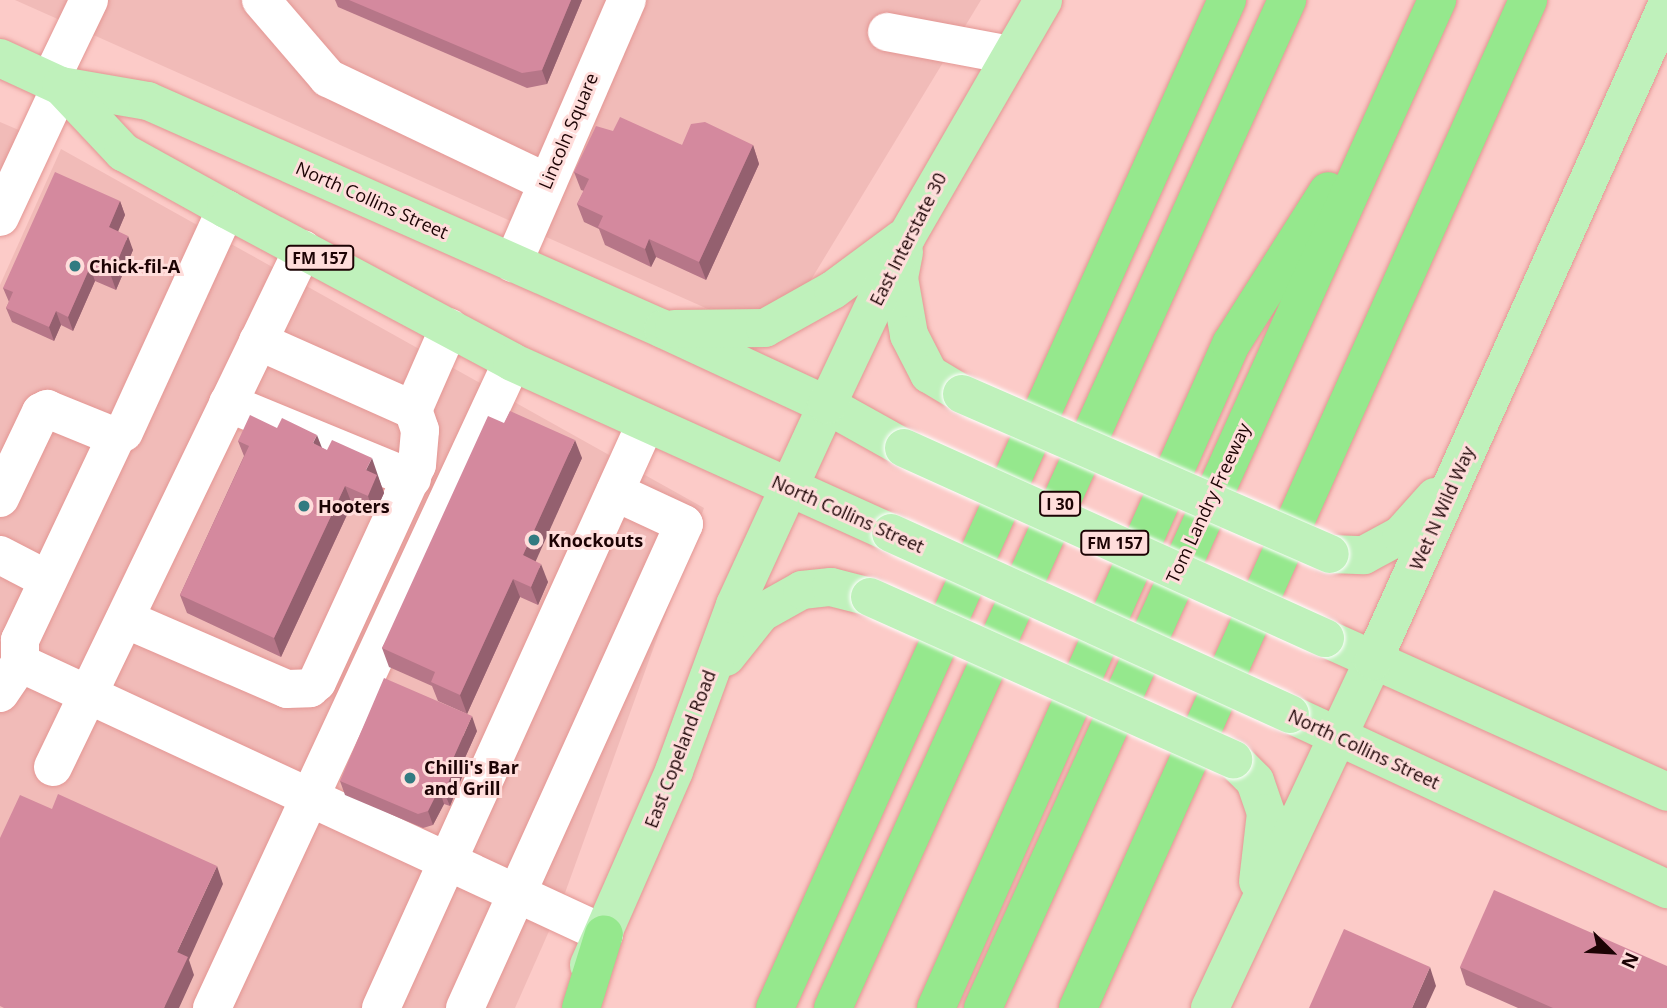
<!DOCTYPE html>
<style>
body{margin:0}
#map{position:relative;width:1667px;height:1008px;overflow:hidden;background:#fccbc8;font-family:"Open Sans",sans-serif}
div>[style]{position:absolute}
[style*='--x']{left:calc(var(--x)*1px);top:calc(var(--y)*1px);width:calc(var(--w)*1px);rotate:calc(var(--a)*1deg)}
.built>*{inset:0;background:#f1bbb8}
.roads{filter:drop-shadow(0 0 2px #e39693) drop-shadow(0 0 2px #e39693)}
.minor>*{height:38px;margin:-19px;padding:0 19px;transform-origin:19px;border-radius:19px;background:#fff}
.major>*{height:38px;margin:-19px;padding:0 19px;transform-origin:19px;border-radius:19px;background:#bff1bb}
.highway>*{height:38px;margin:-19px;padding:0 19px;transform-origin:19px;border-radius:19px;background:#95e88d}
.bridges{filter:drop-shadow(0 0 2px #fff) drop-shadow(0 0 2px #fff)}
.major-bridge>*{height:38px;margin:-19px;padding:0 19px;transform-origin:19px;border-radius:19px;background:#bff1bb}
.wall>*{inset:0;background:#b67688}
.shaded-wall>*{inset:0;background:#94606f}
.building>*{inset:0;background:#d4899e}
.dots>*{width:19px;height:19px;translate:-50% -50%;box-sizing:border-box;border:4px solid #ffdddb;border-radius:50%}
span{translate:-50% -50%;white-space:nowrap;text-align:center;line-height:1.15;-webkit-text-stroke:6px #ffdddb;paint-order:stroke}
.shield-label span{padding:2px 5px;background:#ffdddb;border:2px solid;border-radius:5px;-webkit-text-stroke-width:0}
.shield-label{font-size:16px;color:#1c0304;font-weight:700}
.street-label{font-size:18px;color:#1c0304}
.poi-label{font-size:18px;color:#1c0304;font-weight:700}
.left{translate:0 -50%;text-align:left}
.north{position:absolute;left:1576px;top:917px;width:70px;height:70px;-webkit-text-stroke:5px #ffdddb;paint-order:stroke;rotate:114deg;font-size:19px;font-weight:700;line-height:28px;text-align:center;color:#1c0304}
.north::after{content:'';display:block;margin:auto;width:24px;height:32px;background:#1c0304;clip-path:polygon(50% 0,100% 100%,50% 72%,0 100%)}
</style>
<div id="map">
<div class="built">
<i style="clip-path:polygon(15px 0,981px 0,775px 339px)"></i>
<i style="clip-path:polygon(0 122px,21px 131px,0 179px)"></i>
<i style="clip-path:polygon(61px 149px,704px 508px,561px 904px,515px 1008px,0 1008px,0 285px)"></i>
</div>
<div class="roads">
<div class="minor">
<i style="--x:261;--y:0;--w:103;--a:49.3"></i>
<i style="--x:328;--y:78;--w:242;--a:25.5"></i>
<i style="--x:887;--y:32;--w:125;--a:10.6"></i>
<i style="--x:50;--y:81;--w:90;--a:-64.3"></i>
<i style="--x:0;--y:217;--w:145;--a:-65"></i>
<i style="--x:513;--y:263;--w:287;--a:-66.6"></i>
<i style="--x:258;--y:341;--w:170;--a:24"></i>
<i style="--x:228;--y:403;--w:199;--a:22.4"></i>
<i style="--x:116;--y:437;--w:225;--a:115.3"></i>
<i style="--x:20;--y:640;--w:23;--a:90"></i>
<i style="--x:20;--y:663;--w:644;--a:24.89"></i>
<i style="--x:0;--y:498;--w:95;--a:-64.5"></i>
<i style="--x:41;--y:412;--w:7;--a:-27"></i>
<i style="--x:47;--y:409;--w:74;--a:22.1"></i>
<i style="--x:116;--y:437;--w:9;--a:-32"></i>
<i style="--x:124;--y:432;--w:245;--a:-65.4"></i>
<i style="--x:0;--y:555;--w:54;--a:27.5"></i>
<i style="--x:125;--y:619;--w:176;--a:23.4"></i>
<i style="--x:287;--y:689;--w:23;--a:-2"></i>
<i style="--x:310;--y:688;--w:9;--a:-41"></i>
<i style="--x:317;--y:682;--w:239;--a:-65.3"></i>
<i style="--x:417;--y:465;--w:35;--a:-85"></i>
<i style="--x:420;--y:430;--w:21;--a:-109"></i>
<i style="--x:413;--y:410;--w:90;--a:-66.3"></i>
<i style="--x:0;--y:693;--w:36;--a:-56"></i>
<i style="--x:53;--y:767;--w:575;--a:-64.24"></i>
<i style="--x:212;--y:1008;--w:712;--a:-65.09"></i>
<i style="--x:381;--y:1008;--w:640;--a:-65.64"></i>
<i style="--x:465;--y:1008;--w:531;--a:-65.65"></i>
<i style="--x:684;--y:524;--w:76;--a:-155.1"></i>
</div>
<div class="major">
<i style="--x:0;--y:58;--w:67;--a:24.7"></i>
<i style="--x:61;--y:86;--w:88;--a:9.8"></i>
<i style="--x:148;--y:101;--w:563;--a:23.88"></i>
<i style="--x:663;--y:329;--w:181;--a:24.9"></i>
<i style="--x:827;--y:405;--w:88;--a:29.2"></i>
<i style="--x:61;--y:86;--w:91;--a:46.8"></i>
<i style="--x:123;--y:152;--w:118;--a:29"></i>
<i style="--x:226;--y:209;--w:324;--a:28.1"></i>
<i style="--x:512;--y:362;--w:416;--a:24.3"></i>
<i style="--x:904;--y:252;--w:26;--a:101"></i>
<i style="--x:899;--y:278;--w:58;--a:80"></i>
<i style="--x:909;--y:335;--w:44;--a:62.9"></i>
<i style="--x:929;--y:374;--w:39;--a:31"></i>
<i style="--x:674;--y:329;--w:91;--a:-0.6"></i>
<i style="--x:765;--y:328;--w:78;--a:-29.2"></i>
<i style="--x:833;--y:290;--w:86;--a:-36.5"></i>
<i style="--x:1330;--y:554;--w:34;--a:2"></i>
<i style="--x:1364;--y:555;--w:42;--a:-28.4"></i>
<i style="--x:1401;--y:535;--w:51;--a:-48.2"></i>
<i style="--x:1325;--y:638;--w:375;--a:24.2"></i>
<i style="--x:726;--y:657;--w:56;--a:-51.5"></i>
<i style="--x:761;--y:613;--w:47;--a:-29.3"></i>
<i style="--x:802;--y:590;--w:29;--a:-6"></i>
<i style="--x:831;--y:587;--w:40;--a:14.4"></i>
<i style="--x:1290;--y:714;--w:416;--a:24.9"></i>
<i style="--x:1233;--y:759;--w:31;--a:45"></i>
<i style="--x:1255;--y:781;--w:34;--a:71"></i>
<i style="--x:1266;--y:813;--w:69;--a:96.6"></i>
<i style="--x:589;--y:965;--w:212;--a:-66.3"></i>
<i style="--x:674;--y:771;--w:177;--a:-69.8"></i>
<i style="--x:735;--y:605;--w:220;--a:-65.3"></i>
<i style="--x:827;--y:405;--w:187;--a:-64.7"></i>
<i style="--x:907;--y:236;--w:272;--a:-60"></i>
<i style="--x:1210;--y:1008;--w:383;--a:-64.8"></i>
<i style="--x:1373;--y:661;--w:719;--a:-65.86"></i>
</div>
<div class="highway">
<i style="--x:581;--y:1008;--w:77;--a:-72.7"></i>
<i style="--x:775;--y:1008;--w:1105;--a:-65.85"></i>
<i style="--x:833;--y:1008;--w:1106;--a:-65.75"></i>
<i style="--x:936;--y:1008;--w:727;--a:-66.05"></i>
<i style="--x:1231;--y:344;--w:181;--a:-57.6"></i>
<i style="--x:983;--y:1008;--w:1106;--a:-65.75"></i>
<i style="--x:1078;--y:1008;--w:1104;--a:-65.94"></i>
</div>
</div>
<div class="bridges">
<div class="major-bridge">
<i style="--x:962;--y:394;--w:401;--a:23.5"></i>
<i style="--x:904;--y:448;--w:462;--a:24.3"></i>
<i style="--x:891;--y:533;--w:438;--a:24.4"></i>
<i style="--x:870;--y:597;--w:398;--a:24.1"></i>
</div>
</div>
<div class="wall">
<i style="clip-path:polygon(335px 0,582px 0,547px 84px,527px 88px,338px 7px)"></i>
<i style="clip-path:polygon(613px 131px,682px 145px,753px 145px,759px 164px,706px 280px,656px 257px,651px 267px,605px 245px,599px 229px,584px 222px,577px 204px,584px 191px,581px 190px,574px 172px)"></i>
<i style="clip-path:polygon(120px 201px,125px 215px,118px 231px,133px 250px,116px 290px,95px 281px,73px 331px,61px 325px,54px 341px,12px 322px,6px 308px,9px 302px,3px 288px)"></i>
<i style="clip-path:polygon(504px 423px,582px 458px,535px 561px,548px 582px,538px 605px,520px 597px,467px 714px,438px 701px,432px 686px,389px 667px,382px 648px)"></i>
<i style="clip-path:polygon(238px 441px,322px 448px,378px 477px,384px 493px,374px 515px,352px 504px,281px 657px,187px 613px,180px 595px,244px 456px)"></i>
<i style="clip-path:polygon(477px 731px,459px 771px,462px 777px,450px 806px,444px 804px,433px 825px,423px 828px,345px 795px,340px 781px)"></i>
<i style="clip-path:polygon(1460px 967px,1667px 1008px,1518px 1008px,1466px 985px)"></i>
</div>
<div class="shaded-wall">
<i style="clip-path:polygon(571px 0,582px 0,547px 84px,542px 70px)"></i>
<i style="clip-path:polygon(753px 145px,759px 164px,706px 280px,699px 262px)"></i>
<i style="clip-path:polygon(120px 201px,125px 215px,114px 241px,109px 227px)"></i>
<i style="clip-path:polygon(128px 236px,133px 250px,116px 290px,111px 276px)"></i>
<i style="clip-path:polygon(649px 239px,656px 257px,651px 267px,645px 249px)"></i>
<i style="clip-path:polygon(90px 267px,95px 281px,73px 331px,68px 317px)"></i>
<i style="clip-path:polygon(56px 311px,61px 325px,54px 341px,49px 327px)"></i>
<i style="clip-path:polygon(317px 435px,324px 453px,313px 443px)"></i>
<i style="clip-path:polygon(575px 440px,582px 458px,530px 574px,523px 555px)"></i>
<i style="clip-path:polygon(372px 458px,384px 493px,374px 515px,368px 496px,366px 470px)"></i>
<i style="clip-path:polygon(345px 486px,352px 504px,281px 657px,274px 638px)"></i>
<i style="clip-path:polygon(541px 564px,548px 582px,538px 605px,531px 587px)"></i>
<i style="clip-path:polygon(513px 579px,520px 597px,467px 714px,460px 695px)"></i>
<i style="clip-path:polygon(472px 716px,477px 731px,459px 771px,462px 777px,450px 806px,444px 792px,452px 761px)"></i>
<i style="clip-path:polygon(439px 789px,444px 804px,433px 825px,428px 811px)"></i>
<i style="clip-path:polygon(217px 866px,223px 884px,189px 960px,194px 975px,179px 1008px,164px 1008px,177px 952px)"></i>
<i style="clip-path:polygon(1430px 967px,1436px 986px,1426px 1008px,1412px 1008px)"></i>
</div>
<div class="building">
<i style="clip-path:polygon(349px 0,571px 0,542px 70px,522px 73px)"></i>
<i style="clip-path:polygon(620px 117px,682px 145px,691px 124px,705px 122px,753px 145px,699px 262px,649px 239px,645px 249px,598px 227px,603px 216px,577px 204px,589px 179px,574px 172px,596px 126px,613px 131px)"></i>
<i style="clip-path:polygon(55px 172px,120px 201px,109px 227px,128px 236px,111px 276px,90px 267px,68px 317px,56px 311px,49px 327px,6px 308px,13px 292px,3px 288px)"></i>
<i style="clip-path:polygon(510px 411px,575px 440px,523px 555px,541px 564px,531px 587px,513px 579px,460px 695px,431px 682px,435px 672px,382px 648px,488px 416px,504px 423px)"></i>
<i style="clip-path:polygon(250px 415px,277px 428px,282px 418px,317px 435px,313px 443px,327px 450px,332px 440px,372px 458px,366px 470px,377px 475px,368px 496px,345px 486px,274px 638px,180px 595px,249px 446px,238px 441px)"></i>
<i style="clip-path:polygon(384px 678px,472px 716px,452px 761px,457px 763px,444px 792px,439px 789px,428px 811px,418px 814px,340px 781px)"></i>
<i style="clip-path:polygon(58px 794px,217px 866px,177px 952px,188px 957px,164px 1008px,4px 1008px,0 1006px,0 838px,20px 795px,52px 809px)"></i>
<i style="clip-path:polygon(1494px 890px,1667px 966px,1667px 1008px,1553px 1008px,1460px 967px)"></i>
<i style="clip-path:polygon(1344px 929px,1430px 967px,1412px 1008px,1309px 1008px)"></i>
</div>
<div class="dots">
<i style="left:75px;top:266px;background:#327b81"></i>
<i style="left:304px;top:506px;background:#327b81"></i>
<i style="left:534px;top:540px;background:#327b81"></i>
<i style="left:410px;top:778px;background:#327b81"></i>
</div>
<div class="shield-label">
<span style="left:320px;top:258px">FM 157</span>
<span style="left:1060px;top:504px">I 30</span>
<span style="left:1115px;top:543px">FM 157</span>
</div>
<div class="street-label">
<span style="left:568px;top:131px;rotate:-67deg">Lincoln Square</span>
<span style="left:372px;top:200px;rotate:24deg">North Collins Street</span>
<span style="left:908px;top:239px;rotate:-63deg">East Interstate 30</span>
<span style="left:1208px;top:503px;rotate:-65deg">Tom Landry Freeway</span>
<span style="left:1442px;top:508px;rotate:-66deg">Wet N Wild Way</span>
<span style="left:848px;top:514px;rotate:24deg">North Collins Street</span>
<span style="left:680px;top:749px;rotate:-69deg">East Copeland Road</span>
<span style="left:1364px;top:749px;rotate:25deg">North Collins Street</span>
</div>
<div class="poi-label">
<span class="left" style="left:89px;top:266px">Chick-fil-A</span>
<span class="left" style="left:318px;top:506px">Hooters</span>
<span class="left" style="left:548px;top:540px">Knockouts</span>
<span class="left" style="left:424px;top:778px">Chilli's Bar<br>and Grill</span>
</div>
<div class="north">N</div>
</div>
